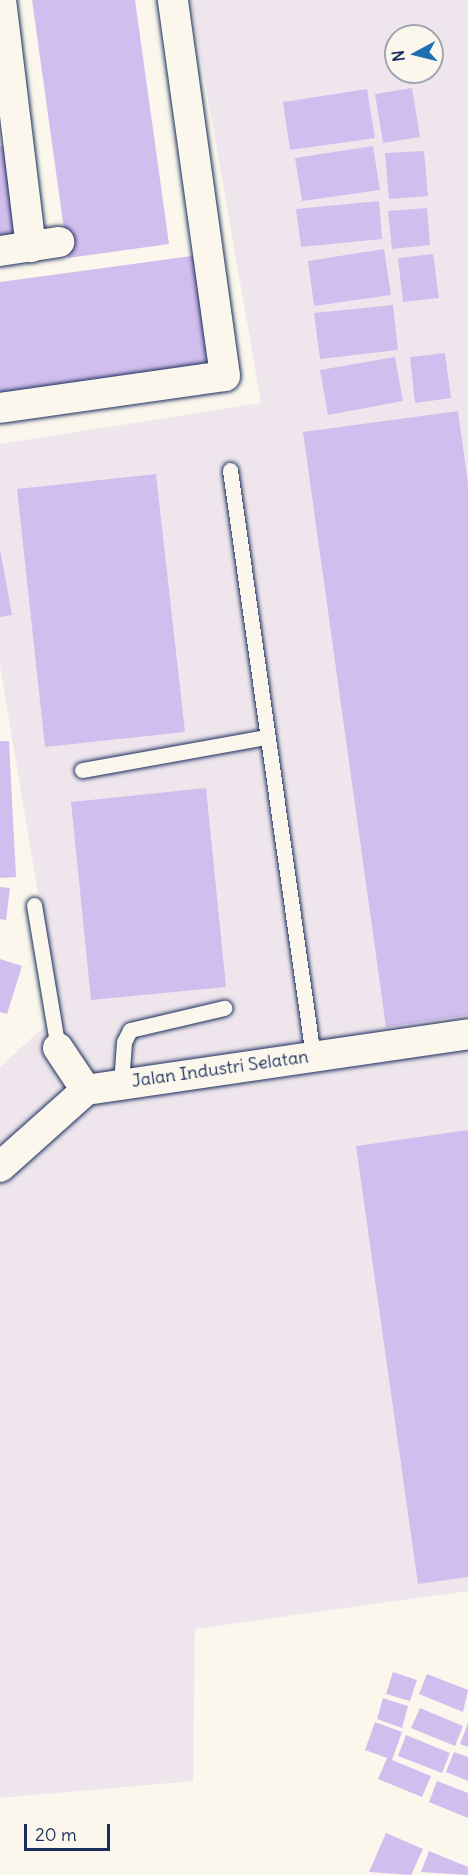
<!DOCTYPE html>
<style>
body{margin:0}
#map{position:relative;width:468px;height:1875px;overflow:hidden;background:#fbf7ec;font-family:Delius,sans-serif}
div>[style]{position:absolute}
[style*='--x']{left:calc(var(--x)*1px);top:calc(var(--y)*1px);width:calc(var(--w)*1px);rotate:calc(var(--a)*1deg)}
.built>*{inset:0;background:#efe6ed}
.building>*{inset:0;background:#d2beee}
.roads{filter:drop-shadow(0 0 2px #1b2f5e) drop-shadow(0 0 2px #1b2f5e)}
.service>*{height:15px;margin:-7.5px;padding:0 7.5px;transform-origin:7.5px;border-radius:7.5px;background:#fbf7ec}
.minor>*{height:30px;margin:-15px;padding:0 15px;transform-origin:15px;border-radius:15px;background:#fbf7ec}
span{translate:-50% -50%;white-space:nowrap;text-align:center;line-height:1.15;-webkit-text-stroke:4.5px #fbf7ec;paint-order:stroke}
.street-label{font-size:18px;color:#1b2f5e}
.north{position:absolute;left:384px;top:24px;width:60px;height:60px;box-sizing:border-box;background:#fbf7ec;border:2px solid #a1a7b3;border-radius:50%;rotate:263deg;font-size:16px;font-weight:700;line-height:24px;text-align:center;color:#1b2f5e}
.north::after{content:'';display:block;margin:auto;width:21px;height:27px;background:#1f6fb2;clip-path:polygon(50% 0,100% 100%,50% 72%,0 100%)}
.scale{position:absolute;left:24px;top:1824px;width:86px;height:27px;box-sizing:border-box;border:3px solid #1b2f5e;border-top:0;padding-left:8px;font-size:18px;line-height:21px;white-space:nowrap;color:#1b2f5e;-webkit-text-stroke:4px #fbf7ec;paint-order:stroke}
</style>
<div id="map">
<div class="built">
<i style="clip-path:polygon(evenodd,191px 0,468px 0,468px 1591px,195px 1629px,193px 1781px,0 1798px,0 1067px,58px 1014px,0 666px,0 444px,261px 403px,191px 0,396px 36px,432px 36px,432px 72px,396px 72px,396px 36px)"></i>
</div>
<div class="building">
<i style="clip-path:polygon(32px 0,135px 0,169px 244px,68px 258px)"></i>
<i style="clip-path:polygon(412px 88px,420px 137px,383px 143px,375px 94px)"></i>
<i style="clip-path:polygon(367px 89px,375px 138px,290px 150px,283px 102px)"></i>
<i style="clip-path:polygon(9px 145px,22px 244px,0 247px,0 146px)"></i>
<i style="clip-path:polygon(373px 146px,380px 190px,302px 201px,295px 158px)"></i>
<i style="clip-path:polygon(424px 151px,428px 196px,389px 199px,385px 153px)"></i>
<i style="clip-path:polygon(379px 201px,382px 239px,301px 247px,296px 209px)"></i>
<i style="clip-path:polygon(427px 208px,430px 245px,392px 249px,388px 211px)"></i>
<i style="clip-path:polygon(384px 249px,391px 295px,314px 306px,308px 261px)"></i>
<i style="clip-path:polygon(433px 254px,439px 298px,403px 302px,398px 258px)"></i>
<i style="clip-path:polygon(199px 255px,214px 370px,0 399px,0 282px)"></i>
<i style="clip-path:polygon(393px 305px,398px 350px,320px 359px,314px 313px)"></i>
<i style="clip-path:polygon(445px 353px,451px 398px,415px 403px,410px 357px)"></i>
<i style="clip-path:polygon(395px 357px,403px 401px,328px 415px,320px 370px)"></i>
<i style="clip-path:polygon(458px 411px,468px 484px,468px 1015px,386px 1027px,303px 432px)"></i>
<i style="clip-path:polygon(156px 474px,185px 732px,45px 747px,17px 489px)"></i>
<i style="clip-path:polygon(0 549px,12px 615px,0 617px)"></i>
<i style="clip-path:polygon(0 741px,9px 741px,16px 877px,0 878px)"></i>
<i style="clip-path:polygon(206px 788px,226px 987px,91px 1000px,71px 802px)"></i>
<i style="clip-path:polygon(0 887px,10px 888px,6px 920px,0 919px)"></i>
<i style="clip-path:polygon(0 959px,22px 966px,7px 1014px,0 1012px)"></i>
<i style="clip-path:polygon(468px 1130px,468px 1577px,418px 1584px,356px 1146px)"></i>
<i style="clip-path:polygon(393px 1672px,417px 1680px,410px 1701px,386px 1694px)"></i>
<i style="clip-path:polygon(427px 1674px,468px 1690px,463px 1712px,419px 1694px)"></i>
<i style="clip-path:polygon(383px 1698px,408px 1706px,402px 1728px,377px 1719px)"></i>
<i style="clip-path:polygon(420px 1708px,463px 1726px,455px 1746px,411px 1728px)"></i>
<i style="clip-path:polygon(375px 1722px,402px 1732px,392px 1760px,431px 1776px,422px 1797px,378px 1779px,387px 1758px,365px 1750px)"></i>
<i style="clip-path:polygon(468px 1723px,468px 1747px,460px 1744px)"></i>
<i style="clip-path:polygon(406px 1735px,450px 1753px,442px 1773px,398px 1756px)"></i>
<i style="clip-path:polygon(454px 1752px,468px 1757px,468px 1781px,446px 1772px)"></i>
<i style="clip-path:polygon(437px 1781px,468px 1793px,468px 1818px,429px 1802px)"></i>
<i style="clip-path:polygon(386px 1833px,423px 1849px,411px 1875px,369px 1872px)"></i>
<i style="clip-path:polygon(429px 1851px,468px 1867px,468px 1875px,421px 1872px)"></i>
</div>
<div class="roads">
<div class="service">
<i style="--x:230;--y:470;--w:592;--a:81.94"></i>
<i style="--x:82;--y:770;--w:187;--a:-10.2"></i>
<i style="--x:34;--y:905;--w:145;--a:80.5"></i>
<i style="--x:121;--y:1084;--w:42;--a:-85.9"></i>
<i style="--x:124;--y:1042;--w:13;--a:-63"></i>
<i style="--x:130;--y:1030;--w:97;--a:-13.2"></i>
</div>
<div class="minor">
<i style="--x:1;--y:0;--w:249;--a:83.1"></i>
<i style="--x:0;--y:251;--w:60;--a:-8.7"></i>
<i style="--x:0;--y:408;--w:227;--a:-8.1"></i>
<i style="--x:225;--y:376;--w:380;--a:-97.9"></i>
<i style="--x:58;--y:1048;--w:50;--a:56.3"></i>
<i style="--x:0;--y:1167;--w:115;--a:-41.8"></i>
<i style="--x:86;--y:1090;--w:386;--a:-8.3"></i>
</div>
</div>
<div class="street-label">
<span style="left:220px;top:1069px;rotate:-8deg">Jalan Industri Selatan</span>
</div>
<div class="north">N</div>
<div class="scale">20 m</div>
</div>
